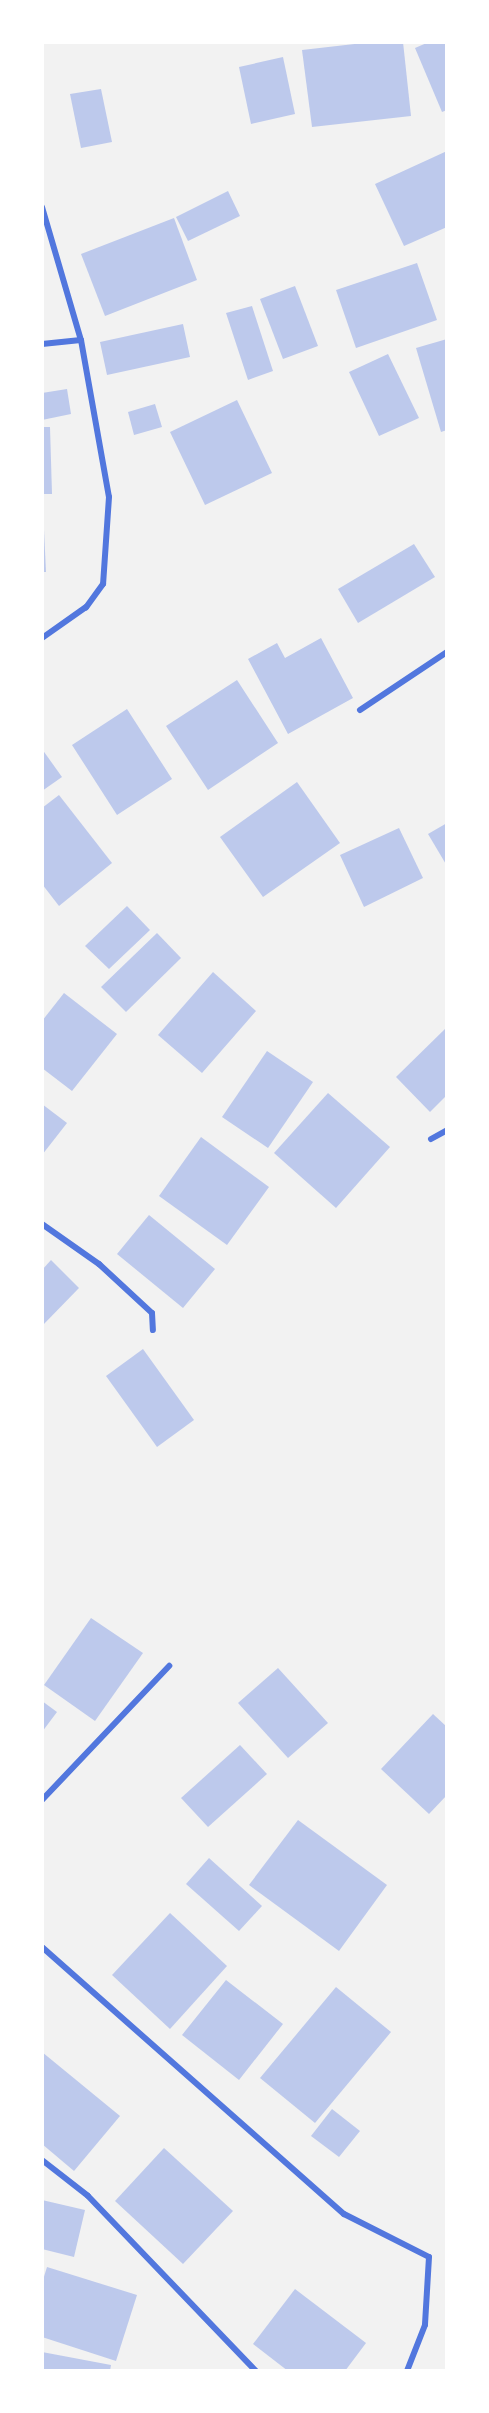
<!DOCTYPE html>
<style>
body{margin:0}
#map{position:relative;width:489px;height:2413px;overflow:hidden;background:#f2f2f2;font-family:Poppins,sans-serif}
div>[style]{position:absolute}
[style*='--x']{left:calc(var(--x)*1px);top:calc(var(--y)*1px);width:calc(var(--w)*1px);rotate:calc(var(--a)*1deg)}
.building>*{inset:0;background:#bdc9ec}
.minor>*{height:6px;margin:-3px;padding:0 3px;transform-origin:3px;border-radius:3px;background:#5277de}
span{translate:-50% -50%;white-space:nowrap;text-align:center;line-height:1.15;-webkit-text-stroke:5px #fff;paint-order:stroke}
.frame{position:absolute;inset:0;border:44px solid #fff;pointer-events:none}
</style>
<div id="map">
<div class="building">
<i style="clip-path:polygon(372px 42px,403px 42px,411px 116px,312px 127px,302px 50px)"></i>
<i style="clip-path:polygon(429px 42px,447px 42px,447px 110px,442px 112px,415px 48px)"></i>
<i style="clip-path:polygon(283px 57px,295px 114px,251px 124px,239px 67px)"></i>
<i style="clip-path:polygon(101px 89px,112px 142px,81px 148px,70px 94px)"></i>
<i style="clip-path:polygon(447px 151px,447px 227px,404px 246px,375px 184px)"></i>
<i style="clip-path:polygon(228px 191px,240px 216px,188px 241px,176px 217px)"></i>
<i style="clip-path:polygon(174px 218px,197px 280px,105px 316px,81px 254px)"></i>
<i style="clip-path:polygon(417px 263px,437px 320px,356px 348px,336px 290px)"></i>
<i style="clip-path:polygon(295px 286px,318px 346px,283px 359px,260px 299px)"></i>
<i style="clip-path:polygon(252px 306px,273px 371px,248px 380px,226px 313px)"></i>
<i style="clip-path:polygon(183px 324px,190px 357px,107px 375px,100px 342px)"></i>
<i style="clip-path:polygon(447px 339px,447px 430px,441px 432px,416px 348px)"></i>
<i style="clip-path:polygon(388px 354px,419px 418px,379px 436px,349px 372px)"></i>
<i style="clip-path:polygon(67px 389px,71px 414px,42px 420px,42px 393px)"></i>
<i style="clip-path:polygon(237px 400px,272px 473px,205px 505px,170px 432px)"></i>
<i style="clip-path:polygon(155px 404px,162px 427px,134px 435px,128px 412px)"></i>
<i style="clip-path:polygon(42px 427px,50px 427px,52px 494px,42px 494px)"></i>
<i style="clip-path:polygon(42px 530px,44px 530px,46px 572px,42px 572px)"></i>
<i style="clip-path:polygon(414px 544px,435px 577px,358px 623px,338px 589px)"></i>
<i style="clip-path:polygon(321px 638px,353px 698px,288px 734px,248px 659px,277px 643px,285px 658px)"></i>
<i style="clip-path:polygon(237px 680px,278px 743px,208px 790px,166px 726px)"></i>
<i style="clip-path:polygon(127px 709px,172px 779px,117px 815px,72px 745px)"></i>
<i style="clip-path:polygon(42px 749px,62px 777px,42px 791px)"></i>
<i style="clip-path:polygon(297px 782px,340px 843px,263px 897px,220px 837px)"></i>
<i style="clip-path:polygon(59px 795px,112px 863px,59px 906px,42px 884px,42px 808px)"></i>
<i style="clip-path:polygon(447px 823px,447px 866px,428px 834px)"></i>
<i style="clip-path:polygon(399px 828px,423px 878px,364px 907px,340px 855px)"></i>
<i style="clip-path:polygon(127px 906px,150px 930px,109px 969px,85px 946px)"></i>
<i style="clip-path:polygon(157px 933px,181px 958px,126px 1012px,101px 987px)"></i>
<i style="clip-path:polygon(213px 972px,256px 1011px,202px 1073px,158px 1035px)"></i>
<i style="clip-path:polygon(64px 993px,117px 1034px,72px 1091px,42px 1068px,42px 1021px)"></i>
<i style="clip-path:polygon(447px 1027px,447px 1095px,430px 1112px,396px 1077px)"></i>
<i style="clip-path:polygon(267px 1051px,313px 1082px,268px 1148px,222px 1117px)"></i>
<i style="clip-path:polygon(328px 1093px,390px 1147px,336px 1208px,274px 1153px)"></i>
<i style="clip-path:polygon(42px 1104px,67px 1123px,42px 1155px)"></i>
<i style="clip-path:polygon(201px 1137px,269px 1187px,227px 1245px,159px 1196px)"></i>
<i style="clip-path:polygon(149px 1215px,215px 1269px,183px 1308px,117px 1254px)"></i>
<i style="clip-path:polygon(51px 1260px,79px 1288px,42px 1326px,42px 1270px)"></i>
<i style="clip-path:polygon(143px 1349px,194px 1420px,157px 1447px,106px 1376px)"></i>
<i style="clip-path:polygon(91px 1618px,143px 1653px,95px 1721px,44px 1685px)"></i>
<i style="clip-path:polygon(278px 1668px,328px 1723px,288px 1758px,238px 1703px)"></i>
<i style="clip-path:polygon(42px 1701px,57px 1712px,42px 1732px)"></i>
<i style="clip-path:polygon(433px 1714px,447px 1727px,447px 1795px,429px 1814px,381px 1769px)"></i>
<i style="clip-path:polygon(240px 1745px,267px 1774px,208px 1827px,181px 1798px)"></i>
<i style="clip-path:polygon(298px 1820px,387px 1885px,339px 1951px,249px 1885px)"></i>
<i style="clip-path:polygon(209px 1858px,262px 1906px,239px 1931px,186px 1884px)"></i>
<i style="clip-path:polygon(170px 1913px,227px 1966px,170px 2029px,112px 1975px)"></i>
<i style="clip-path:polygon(226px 1980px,283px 2024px,239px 2080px,182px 2035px)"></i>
<i style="clip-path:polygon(336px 1987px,391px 2032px,315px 2123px,260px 2078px)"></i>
<i style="clip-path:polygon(42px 2052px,120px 2116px,74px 2171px,42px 2144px)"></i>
<i style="clip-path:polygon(332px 2109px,360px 2131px,339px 2157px,311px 2136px)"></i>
<i style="clip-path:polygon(164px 2148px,233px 2211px,183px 2264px,115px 2201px)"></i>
<i style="clip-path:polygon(42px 2200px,85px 2210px,74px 2257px,42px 2249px)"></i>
<i style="clip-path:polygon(47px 2267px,137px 2295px,116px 2361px,42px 2337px,42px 2283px)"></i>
<i style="clip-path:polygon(295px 2289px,366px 2343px,345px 2371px,288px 2371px,253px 2344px)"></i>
<i style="clip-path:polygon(42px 2352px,111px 2365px,110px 2371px,42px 2371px)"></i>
</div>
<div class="minor">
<i style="--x:42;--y:207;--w:139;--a:73.7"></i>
<i style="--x:81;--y:340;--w:159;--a:79.9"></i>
<i style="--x:109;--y:497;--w:87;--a:93.9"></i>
<i style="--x:103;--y:584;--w:29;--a:126"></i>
<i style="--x:86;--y:607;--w:54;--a:144.8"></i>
<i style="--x:42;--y:344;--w:39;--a:-6"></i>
<i style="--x:360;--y:710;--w:105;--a:-33.7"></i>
<i style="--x:431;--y:1139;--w:18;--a:-29"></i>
<i style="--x:42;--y:1224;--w:70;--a:35.1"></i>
<i style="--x:99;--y:1264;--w:72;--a:42.8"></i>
<i style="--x:152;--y:1313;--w:17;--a:87"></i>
<i style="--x:42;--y:1800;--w:185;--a:-46.5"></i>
<i style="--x:42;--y:1947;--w:403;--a:41.5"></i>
<i style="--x:344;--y:2214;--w:95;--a:26.8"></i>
<i style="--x:429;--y:2257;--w:68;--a:93.4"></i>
<i style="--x:425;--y:2325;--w:49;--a:111.4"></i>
<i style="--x:42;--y:2160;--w:58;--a:38"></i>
<i style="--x:88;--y:2196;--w:243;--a:46.2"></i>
</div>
<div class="frame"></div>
</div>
